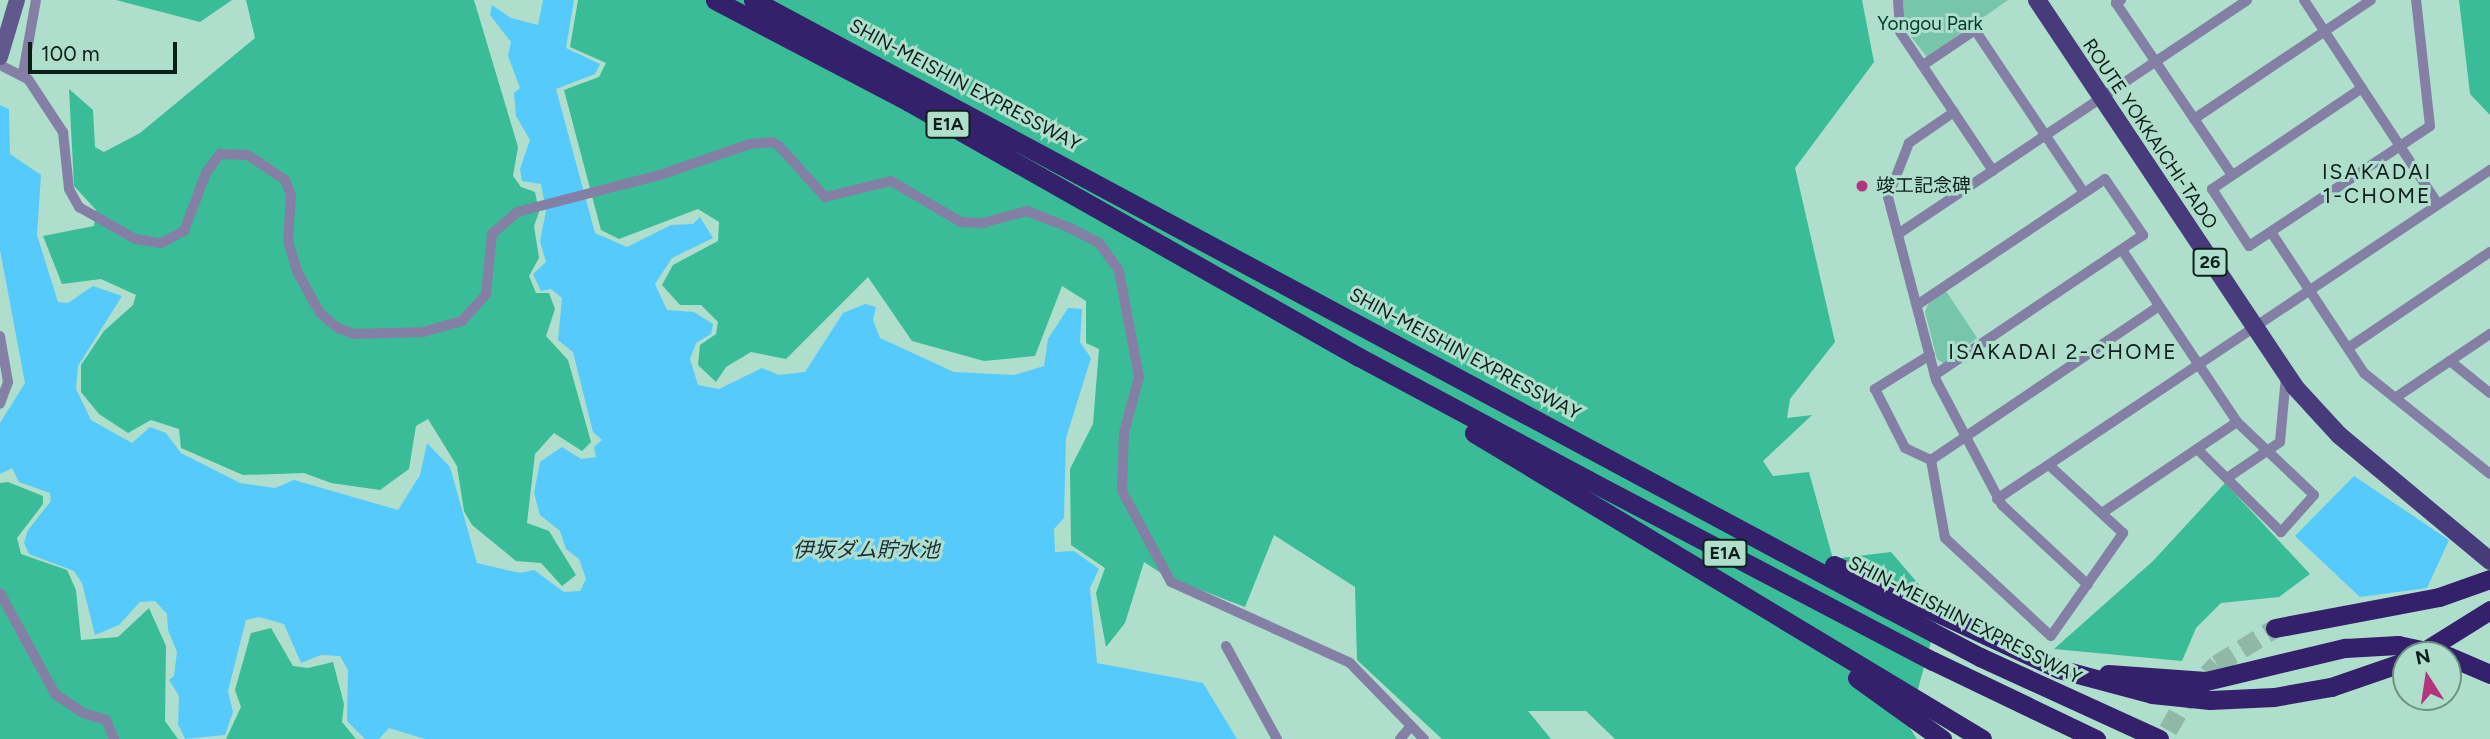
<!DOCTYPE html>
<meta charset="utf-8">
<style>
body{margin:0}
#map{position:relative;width:2490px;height:739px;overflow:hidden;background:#afdecc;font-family:Figtree,"Noto Sans JP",sans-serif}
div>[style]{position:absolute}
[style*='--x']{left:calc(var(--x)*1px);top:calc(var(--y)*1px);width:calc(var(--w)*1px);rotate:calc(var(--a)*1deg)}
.green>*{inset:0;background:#77c5aa}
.forest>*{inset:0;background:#39bc97}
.water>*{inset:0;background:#57cafc}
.highway-tunnel>*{height:19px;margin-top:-9.5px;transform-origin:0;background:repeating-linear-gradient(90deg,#8fb8a8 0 19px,transparent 0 29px)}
.street>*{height:10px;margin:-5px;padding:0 5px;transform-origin:5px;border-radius:5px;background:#8480a5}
.secondary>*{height:16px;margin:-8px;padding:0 8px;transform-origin:8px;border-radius:8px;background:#61588e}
.primary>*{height:18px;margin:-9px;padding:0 9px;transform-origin:9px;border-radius:9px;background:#483b7c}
.highway>*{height:19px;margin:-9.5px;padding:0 9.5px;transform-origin:9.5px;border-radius:9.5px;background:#35206c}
.highway-bridge>*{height:19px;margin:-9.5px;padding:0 9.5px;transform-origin:9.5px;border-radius:9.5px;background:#35206c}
.dots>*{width:19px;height:19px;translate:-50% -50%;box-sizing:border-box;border:4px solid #afdecc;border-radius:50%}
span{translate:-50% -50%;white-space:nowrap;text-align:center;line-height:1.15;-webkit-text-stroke:6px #afdecc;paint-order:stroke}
.shield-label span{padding:2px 5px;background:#afdecc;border:2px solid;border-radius:5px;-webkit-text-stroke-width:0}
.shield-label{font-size:18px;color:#0d1f19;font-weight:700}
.park-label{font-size:19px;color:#003b2c}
.street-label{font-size:19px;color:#0d1f19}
.poi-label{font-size:19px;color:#0d1f19}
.left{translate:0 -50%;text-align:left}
.neighbourhood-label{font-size:21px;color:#0d1f19;letter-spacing:2px}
.water-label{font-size:21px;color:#1c2f39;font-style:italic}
.north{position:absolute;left:2392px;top:641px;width:70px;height:70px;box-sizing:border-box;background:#afdecc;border:2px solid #6e9284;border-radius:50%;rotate:348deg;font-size:19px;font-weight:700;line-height:28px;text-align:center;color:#0d1f19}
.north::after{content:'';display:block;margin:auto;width:24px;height:32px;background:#b6347e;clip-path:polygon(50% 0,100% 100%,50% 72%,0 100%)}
.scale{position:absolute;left:28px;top:42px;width:149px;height:32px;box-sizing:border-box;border:4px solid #0d1f19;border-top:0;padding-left:9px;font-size:21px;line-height:24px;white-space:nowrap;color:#0d1f19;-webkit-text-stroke:5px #afdecc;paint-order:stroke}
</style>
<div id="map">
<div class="green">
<i style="clip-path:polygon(1903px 0,2008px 0,1927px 57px,1905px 29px)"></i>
<i style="clip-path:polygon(1946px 291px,1977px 338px,1944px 364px,1937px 359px,1925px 312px,1929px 302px)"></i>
</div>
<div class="forest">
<i style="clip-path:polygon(116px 0,232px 0,200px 22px)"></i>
<i style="clip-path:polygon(246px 0,474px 0,518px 147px,513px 176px,521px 187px,535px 192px,539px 212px,534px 226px,539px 258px,529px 276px,536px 293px,549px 293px,555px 309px,546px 336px,568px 360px,591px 442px,582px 451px,554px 433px,535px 454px,527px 523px,549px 531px,576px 575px,562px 586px,541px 563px,516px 561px,472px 525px,464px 511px,457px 466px,428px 419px,416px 426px,409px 469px,380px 490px,331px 483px,304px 473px,243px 475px,181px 448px,179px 429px,151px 420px,128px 433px,99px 414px,81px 392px,81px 365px,104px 331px,133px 305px,136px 295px,101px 279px,62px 284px,43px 236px,94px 226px,96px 210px,74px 186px,69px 89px,93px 110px,95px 147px,104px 152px,140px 133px,255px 38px)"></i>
<i style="clip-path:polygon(578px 0,1862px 0,1874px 62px,1795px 168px,1835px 342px,1790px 399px,1787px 418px,1812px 415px,1763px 461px,1773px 476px,1809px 472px,1833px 559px,1891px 552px,1940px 609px,1908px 725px,1917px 739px,1615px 739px,1586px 711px,1528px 711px,1551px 739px,1442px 739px,1357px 660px,1355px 587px,1274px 535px,1245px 607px,1167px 577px,1144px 562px,1125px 623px,1106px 647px,1096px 593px,1105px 568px,1071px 545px,1070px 469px,1093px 424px,1099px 349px,1086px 343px,1086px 301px,1062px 286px,1035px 356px,984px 361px,912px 341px,868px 277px,786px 359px,751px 352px,726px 367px,716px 382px,698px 365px,700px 345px,716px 334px,718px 322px,701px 305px,680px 305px,662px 285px,673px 265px,718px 241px,719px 222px,698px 209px,619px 239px,601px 230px,564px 90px,599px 77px,606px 63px,570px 47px)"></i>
<i style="clip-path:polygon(2459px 0,2490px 0,2490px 115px,2470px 94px)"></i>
<i style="clip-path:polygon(8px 482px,43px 496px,43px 504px,17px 538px,21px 554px,67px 570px,76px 590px,81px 640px,118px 637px,149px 608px,166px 646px,165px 721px,178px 739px,0 739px,0 483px)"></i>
<i style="clip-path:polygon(2225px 483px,2310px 574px,2279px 597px,2221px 603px,2196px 628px,2182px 661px,2054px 649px,2153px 561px)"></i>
<i style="clip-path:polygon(271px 628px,293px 666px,308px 668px,333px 662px,344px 704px,342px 722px,356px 739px,226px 739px,241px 707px,235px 690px,251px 633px)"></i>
</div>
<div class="water">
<i style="clip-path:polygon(543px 0,574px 0,566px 48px,600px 64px,595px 74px,556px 89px,595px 233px,627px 247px,671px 225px,693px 224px,700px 217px,713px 238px,672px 258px,655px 284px,667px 310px,694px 312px,713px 324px,711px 334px,696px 343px,690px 359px,698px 385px,719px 389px,762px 368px,779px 375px,805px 372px,843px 313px,865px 304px,876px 307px,873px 320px,880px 338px,954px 372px,1014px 375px,1044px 366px,1048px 339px,1068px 308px,1082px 309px,1080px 342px,1091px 358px,1066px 438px,1064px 518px,1054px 529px,1055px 552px,1074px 551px,1099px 569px,1090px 588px,1097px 663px,1203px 683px,1237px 739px,425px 739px,389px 728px,379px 739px,365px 739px,347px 721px,348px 670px,340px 656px,321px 655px,301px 663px,284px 624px,259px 617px,246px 620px,228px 691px,233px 712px,225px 735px,185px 739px,178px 724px,179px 696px,169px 680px,174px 676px,177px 652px,168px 630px,167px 614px,155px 601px,140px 602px,119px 625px,95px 635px,82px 583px,74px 571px,29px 554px,24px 543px,28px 530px,51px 501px,50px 493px,19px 482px,12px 468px,0 474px,0 423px,25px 383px,0 250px,0 105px,9px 109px,10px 154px,41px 175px,37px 235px,58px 302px,68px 303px,93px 286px,122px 296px,78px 366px,76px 389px,91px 420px,132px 443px,150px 427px,166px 433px,181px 453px,240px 483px,275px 488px,294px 480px,398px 510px,420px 475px,427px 443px,450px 467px,477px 563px,520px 573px,534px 570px,564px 592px,580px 591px,586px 579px,579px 559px,566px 549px,560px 531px,540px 515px,534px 493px,540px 462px,562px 447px,581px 459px,596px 457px,594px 447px,602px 440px,593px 432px,573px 352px,558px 340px,562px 298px,551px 289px,541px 291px,533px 274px,546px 262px,540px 241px,546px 211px,541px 184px,522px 181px,520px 169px,530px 140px,516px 116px,514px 93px,520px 88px,508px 56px,511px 42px,490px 15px,492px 5px,511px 18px,538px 25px)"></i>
<i style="clip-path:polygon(2354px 476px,2449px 540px,2427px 588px,2360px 597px,2295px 536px)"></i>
</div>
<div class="highway-tunnel">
<i style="--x:2168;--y:730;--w:40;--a:-60.3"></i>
<i style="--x:2188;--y:695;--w:42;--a:-46.9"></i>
<i style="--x:2217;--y:664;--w:68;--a:-31.8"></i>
</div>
<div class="street">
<i style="--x:1898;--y:0;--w:32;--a:86"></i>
<i style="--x:1900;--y:32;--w:167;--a:56.2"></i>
<i style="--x:2121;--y:0;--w:6;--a:149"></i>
<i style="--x:2116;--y:3;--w:207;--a:56"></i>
<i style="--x:2304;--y:0;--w:244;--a:56.7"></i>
<i style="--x:0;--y:65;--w:31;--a:27"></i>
<i style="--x:28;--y:79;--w:64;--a:56.6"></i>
<i style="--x:63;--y:132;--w:57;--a:84"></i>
<i style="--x:69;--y:189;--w:21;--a:61"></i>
<i style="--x:79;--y:207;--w:64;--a:29.7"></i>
<i style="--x:135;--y:239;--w:26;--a:9"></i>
<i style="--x:161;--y:243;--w:26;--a:-28"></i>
<i style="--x:184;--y:231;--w:62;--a:-69.2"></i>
<i style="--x:206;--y:173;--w:24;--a:-54"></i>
<i style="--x:220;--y:154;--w:28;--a:2"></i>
<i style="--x:248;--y:155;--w:45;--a:34"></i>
<i style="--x:285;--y:180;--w:16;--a:68"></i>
<i style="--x:291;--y:195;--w:46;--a:93.7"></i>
<i style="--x:288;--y:241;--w:34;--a:73"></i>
<i style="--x:298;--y:273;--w:46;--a:61.2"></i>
<i style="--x:320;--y:313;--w:23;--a:40"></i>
<i style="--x:338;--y:328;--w:17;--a:21"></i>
<i style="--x:354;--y:334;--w:69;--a:-1.7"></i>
<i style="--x:423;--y:332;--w:41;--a:-15.8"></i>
<i style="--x:462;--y:321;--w:36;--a:-48"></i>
<i style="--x:486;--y:294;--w:60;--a:-84.3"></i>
<i style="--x:492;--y:234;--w:33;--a:-41"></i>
<i style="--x:517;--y:212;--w:148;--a:-14.5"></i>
<i style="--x:660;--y:175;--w:95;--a:-19"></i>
<i style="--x:750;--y:144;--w:22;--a:-5"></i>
<i style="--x:772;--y:142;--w:8;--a:30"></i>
<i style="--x:779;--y:146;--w:69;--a:48"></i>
<i style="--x:825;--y:197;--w:68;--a:-13.6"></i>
<i style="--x:891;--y:181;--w:81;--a:30.4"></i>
<i style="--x:961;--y:222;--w:22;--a:3"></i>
<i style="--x:983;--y:223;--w:46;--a:-15.3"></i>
<i style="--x:1027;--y:211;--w:46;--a:21.6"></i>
<i style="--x:1070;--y:228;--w:33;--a:27"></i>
<i style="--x:1099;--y:243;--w:34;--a:54"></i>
<i style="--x:1119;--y:271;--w:108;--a:79.3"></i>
<i style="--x:1139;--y:377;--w:58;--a:105"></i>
<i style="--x:1124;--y:433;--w:58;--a:92"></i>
<i style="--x:1122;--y:491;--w:103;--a:61.7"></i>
<i style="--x:1171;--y:582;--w:196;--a:24.3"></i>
<i style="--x:1350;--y:663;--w:106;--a:45.8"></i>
<i style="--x:1923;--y:65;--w:63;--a:-33.9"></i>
<i style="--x:1975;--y:30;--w:196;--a:56.2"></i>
<i style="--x:23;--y:73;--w:74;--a:-79.9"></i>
<i style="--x:2362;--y:88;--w:181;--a:146"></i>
<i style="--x:2212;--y:189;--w:68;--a:57"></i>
<i style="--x:2249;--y:246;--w:217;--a:-33.5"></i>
<i style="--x:2430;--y:126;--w:127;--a:-96.3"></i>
<i style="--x:1954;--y:112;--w:55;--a:145.4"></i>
<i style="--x:1909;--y:143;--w:58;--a:111.3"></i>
<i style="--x:1888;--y:197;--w:189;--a:75.3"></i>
<i style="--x:1936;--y:380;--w:141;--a:62.2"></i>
<i style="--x:2002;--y:505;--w:117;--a:42.9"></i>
<i style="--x:2194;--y:119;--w:213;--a:-33.9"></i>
<i style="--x:2271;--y:232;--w:169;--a:56.6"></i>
<i style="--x:2364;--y:373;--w:161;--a:38.7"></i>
<i style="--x:1898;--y:234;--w:420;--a:-33.8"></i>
<i style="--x:2122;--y:250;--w:207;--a:56.2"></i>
<i style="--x:2237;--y:422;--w:106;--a:43.5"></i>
<i style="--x:2314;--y:495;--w:50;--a:131.7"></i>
<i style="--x:2281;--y:532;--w:118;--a:-135.3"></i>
<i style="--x:1917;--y:305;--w:226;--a:-33.8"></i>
<i style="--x:2105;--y:179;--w:68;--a:55.8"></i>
<i style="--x:2143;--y:235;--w:251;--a:146.1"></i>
<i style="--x:0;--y:336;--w:47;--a:80.1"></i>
<i style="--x:8;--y:382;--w:23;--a:110"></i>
<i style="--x:2348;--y:348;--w:171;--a:-34.1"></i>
<i style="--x:1930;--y:355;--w:65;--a:148.3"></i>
<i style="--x:1875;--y:389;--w:66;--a:63"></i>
<i style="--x:1905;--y:448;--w:29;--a:25"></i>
<i style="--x:2450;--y:361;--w:51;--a:38.7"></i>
<i style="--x:2395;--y:398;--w:115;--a:-34"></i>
<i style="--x:1931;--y:460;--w:79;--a:79.8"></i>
<i style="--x:1945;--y:538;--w:144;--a:42.8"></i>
<i style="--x:2051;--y:636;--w:126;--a:-55"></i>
<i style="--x:2123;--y:533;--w:100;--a:-137.4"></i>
<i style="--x:1931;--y:460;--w:275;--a:-34"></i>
<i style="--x:2227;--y:478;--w:64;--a:-34.2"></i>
<i style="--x:2280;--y:442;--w:66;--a:-84.8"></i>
<i style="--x:1997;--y:499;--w:593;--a:-33.72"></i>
<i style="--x:2102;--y:513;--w:163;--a:-34"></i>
<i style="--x:0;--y:593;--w:115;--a:61.4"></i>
<i style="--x:55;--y:694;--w:34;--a:34"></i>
<i style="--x:83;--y:713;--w:24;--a:17"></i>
<i style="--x:106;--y:720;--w:21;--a:67"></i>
<i style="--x:1226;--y:646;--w:106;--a:61.3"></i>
<i style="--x:1400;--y:739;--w:17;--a:-50"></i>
</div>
<div class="secondary">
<i style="--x:0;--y:57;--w:59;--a:-73.4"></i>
</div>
<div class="primary">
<i style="--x:2037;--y:0;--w:464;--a:56.3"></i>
<i style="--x:2294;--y:386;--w:67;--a:47.4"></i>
<i style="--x:2339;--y:435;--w:197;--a:39.8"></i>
</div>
<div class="highway">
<i style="--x:715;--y:0;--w:219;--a:27.7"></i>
<i style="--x:909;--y:102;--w:517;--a:29.54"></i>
<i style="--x:1359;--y:357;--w:260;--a:28.2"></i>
<i style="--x:1588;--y:480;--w:390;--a:27.7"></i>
<i style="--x:1933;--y:661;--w:181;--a:25.6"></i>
<i style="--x:753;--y:0;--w:1280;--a:28.21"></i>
<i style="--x:1881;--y:605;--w:112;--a:27.7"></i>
<i style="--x:1980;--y:657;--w:197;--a:24.6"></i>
<i style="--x:1474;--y:433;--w:593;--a:31.06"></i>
<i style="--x:1834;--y:565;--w:248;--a:24.8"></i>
<i style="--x:2059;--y:669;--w:96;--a:15"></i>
<i style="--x:2152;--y:694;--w:58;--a:5.9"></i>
<i style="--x:2210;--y:700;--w:64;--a:-2.7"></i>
<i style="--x:2274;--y:697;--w:58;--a:-10"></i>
<i style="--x:2331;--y:687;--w:79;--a:-19.1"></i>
<i style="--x:2275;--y:628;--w:167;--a:-10.7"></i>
<i style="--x:2439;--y:597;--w:54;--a:-19.4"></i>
<i style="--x:2418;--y:655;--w:85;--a:-32"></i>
<i style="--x:2448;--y:656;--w:46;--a:23.2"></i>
<i style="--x:2108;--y:674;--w:98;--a:4.1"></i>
<i style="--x:2206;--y:681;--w:143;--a:-13.4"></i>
<i style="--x:1857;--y:678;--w:105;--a:35.7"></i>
</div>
<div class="highway-bridge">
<i style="--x:2345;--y:648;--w:53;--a:-3.2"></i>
<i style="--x:2398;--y:645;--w:48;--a:12"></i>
</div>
<div class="dots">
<i style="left:1862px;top:186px;background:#b6347e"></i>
</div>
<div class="shield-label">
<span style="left:948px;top:124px">E1A</span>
<span style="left:2210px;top:262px">26</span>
<span style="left:1725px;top:553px">E1A</span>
</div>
<div class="park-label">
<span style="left:1930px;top:24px">Yongou Park</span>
</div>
<div class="street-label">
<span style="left:965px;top:85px;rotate:28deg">SHIN-MEISHIN EXPRESSWAY</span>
<span style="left:2150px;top:134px;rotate:56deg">ROUTE YOKKAICHI-TADO</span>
<span style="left:1465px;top:354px;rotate:28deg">SHIN-MEISHIN EXPRESSWAY</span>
<span style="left:1965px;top:620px;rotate:27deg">SHIN-MEISHIN EXPRESSWAY</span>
</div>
<div class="poi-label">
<span class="left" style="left:1876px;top:186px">竣工記念碑</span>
</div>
<div class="neighbourhood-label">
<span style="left:2377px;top:184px">ISAKADAI<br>1-CHOME</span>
<span style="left:2063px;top:352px">ISAKADAI 2-CHOME</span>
</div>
<div class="water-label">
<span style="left:866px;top:550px">伊坂ダム貯水池</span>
</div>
<div class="north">N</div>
<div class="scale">100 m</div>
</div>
